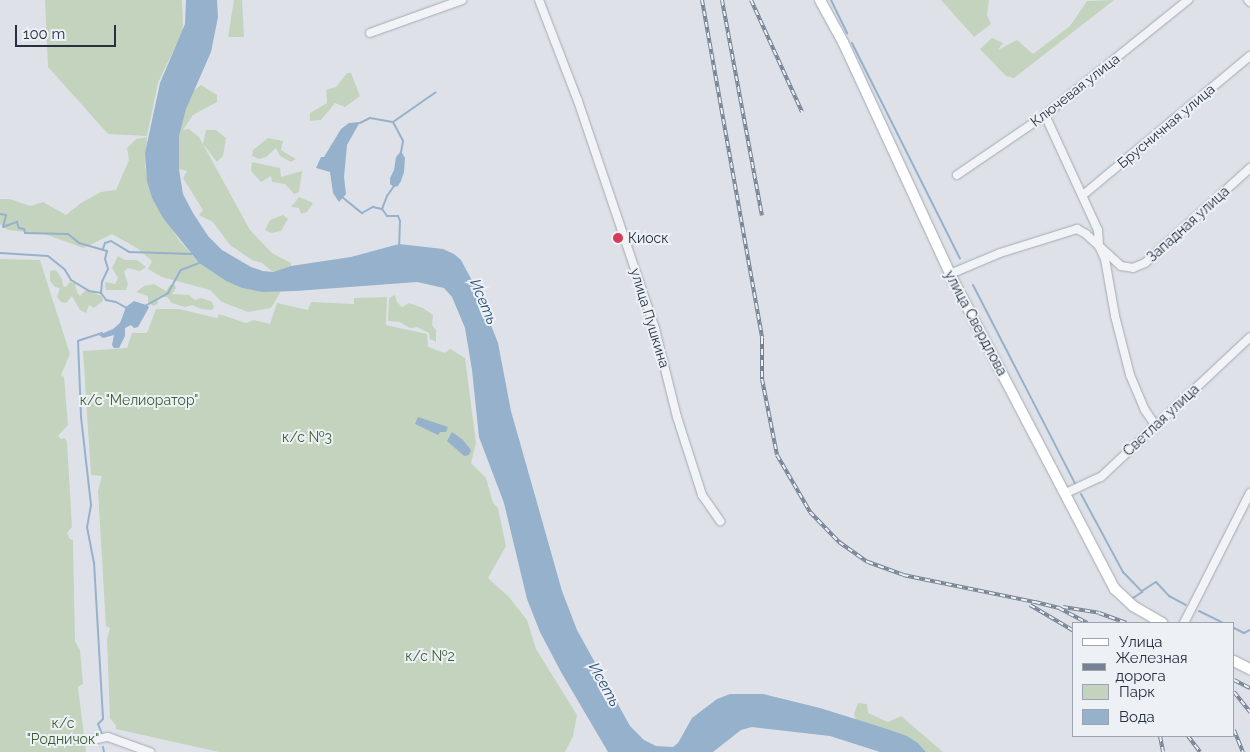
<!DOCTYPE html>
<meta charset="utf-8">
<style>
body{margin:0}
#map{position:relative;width:1250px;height:752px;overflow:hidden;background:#dee2e8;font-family:Raleway,sans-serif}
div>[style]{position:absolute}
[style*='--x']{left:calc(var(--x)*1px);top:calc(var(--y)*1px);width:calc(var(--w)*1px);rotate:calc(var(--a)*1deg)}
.green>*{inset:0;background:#c4d3be}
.water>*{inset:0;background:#96b1cb}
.stream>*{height:2px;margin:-1px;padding:0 1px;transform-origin:1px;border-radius:1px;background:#96b1cb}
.roads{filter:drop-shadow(0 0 1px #a3a9b2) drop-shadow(0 0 1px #a3a9b2)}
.minor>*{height:8px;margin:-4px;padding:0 4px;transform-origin:4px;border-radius:4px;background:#f1f3f6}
.major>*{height:10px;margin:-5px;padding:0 5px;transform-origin:5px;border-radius:5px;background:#fff}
.rail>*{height:4px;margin-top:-2px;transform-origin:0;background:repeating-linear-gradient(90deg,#edf1f6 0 5.5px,#768293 0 11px);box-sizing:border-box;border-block:1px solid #768293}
.dots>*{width:14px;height:14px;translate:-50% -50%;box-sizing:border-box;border:2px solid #edf1f6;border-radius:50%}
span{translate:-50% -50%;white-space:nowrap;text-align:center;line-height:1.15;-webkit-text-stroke:4px #edf1f6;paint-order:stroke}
.street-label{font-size:14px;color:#263040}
.poi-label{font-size:14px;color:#263040}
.left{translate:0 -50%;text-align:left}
.park-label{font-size:14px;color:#3b5d32}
.water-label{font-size:15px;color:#2e5076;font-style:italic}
.legend{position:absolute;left:1072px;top:622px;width:162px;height:115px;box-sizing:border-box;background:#edf1f6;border:1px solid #9da4ad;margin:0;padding:6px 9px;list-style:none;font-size:15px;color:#263040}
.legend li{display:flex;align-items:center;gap:10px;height:25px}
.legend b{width:25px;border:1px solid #9da4ad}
.scale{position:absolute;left:15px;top:25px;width:101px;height:22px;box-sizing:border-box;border:2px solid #263040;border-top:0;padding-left:6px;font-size:15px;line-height:18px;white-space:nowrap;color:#263040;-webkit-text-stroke:4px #edf1f6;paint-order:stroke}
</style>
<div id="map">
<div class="green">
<i style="clip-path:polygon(45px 0,182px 0,183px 30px,158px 83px,147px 136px,108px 134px,48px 67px)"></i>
<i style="clip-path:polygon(234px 0,242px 0,244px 37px,228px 37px)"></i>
<i style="clip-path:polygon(941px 0,989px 0,987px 15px,991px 24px,974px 37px)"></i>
<i style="clip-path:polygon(1114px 0,1014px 78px,1006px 76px,980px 49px,992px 38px,1003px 43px,998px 50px,1017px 40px,1033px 54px,1070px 26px,1087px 1px)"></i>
<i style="clip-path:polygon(347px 73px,351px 73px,360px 96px,345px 107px,335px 103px,321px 120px,310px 121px,310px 113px,327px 103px,326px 90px,336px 87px)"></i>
<i style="clip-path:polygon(201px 85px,217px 95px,217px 102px,193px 115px,183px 130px,189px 129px,199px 137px,250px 230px,272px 253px,291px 263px,291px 266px,273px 272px,262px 263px,252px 260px,230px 245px,213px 222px,199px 215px,203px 210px,183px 178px,187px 171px,179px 169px,179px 136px,180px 123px,193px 91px)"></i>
<i style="clip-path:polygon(206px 130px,216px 130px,226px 138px,223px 156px,217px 162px,203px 144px)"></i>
<i style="clip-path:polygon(147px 137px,145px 166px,152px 198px,179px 240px,199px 263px,226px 281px,242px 288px,262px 292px,281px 291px,271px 308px,248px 312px,222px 302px,210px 290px,162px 277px,148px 269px,152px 261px,137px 248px,112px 234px,84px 248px,44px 234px,8px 230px,0 224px,0 199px,10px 199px,30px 206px,43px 202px,66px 215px,81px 203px,101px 192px,116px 190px,129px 160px,127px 148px,136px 139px)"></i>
<i style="clip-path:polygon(268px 138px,283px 141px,281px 150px,296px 159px,291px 162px,280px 156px,276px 148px,266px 157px,259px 159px,252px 156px,253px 150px)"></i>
<i style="clip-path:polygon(252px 162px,280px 168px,281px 177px,302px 171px,299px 192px,294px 194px,285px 184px,272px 182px,271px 176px,261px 182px,251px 171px)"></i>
<i style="clip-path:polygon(299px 197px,313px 203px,307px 212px,301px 214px,299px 208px,291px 207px)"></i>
<i style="clip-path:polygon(283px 215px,288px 219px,281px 231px,272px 233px,265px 230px,270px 220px)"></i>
<i style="clip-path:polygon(118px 256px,125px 260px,137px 260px,146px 267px,140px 271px,128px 268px,124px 272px,128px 284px,126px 290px,106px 290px,105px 282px,115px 284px,118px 278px,112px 268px)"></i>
<i style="clip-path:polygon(0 259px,40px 260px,70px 354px,61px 375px,64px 377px,68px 425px,58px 436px,61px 439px,65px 438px,67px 442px,72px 527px,67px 533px,70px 539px,73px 540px,75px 641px,80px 650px,83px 684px,78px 687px,86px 752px,0 752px)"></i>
<i style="clip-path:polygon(56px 270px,62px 279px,63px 286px,66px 287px,70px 282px,75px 283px,77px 292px,80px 296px,86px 290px,102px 296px,103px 301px,94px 308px,89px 305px,86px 313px,80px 310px,72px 296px,66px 303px,61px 302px,57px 297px,60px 288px,55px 287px,50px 281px,50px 271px)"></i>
<i style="clip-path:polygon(154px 284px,166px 291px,170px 285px,175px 285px,176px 288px,172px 294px,189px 295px,195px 300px,201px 298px,212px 302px,214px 307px,212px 310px,201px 309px,192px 305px,185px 307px,172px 303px,167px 297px,157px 297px,158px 304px,153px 306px,148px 302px,148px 296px,136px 292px,144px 286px)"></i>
<i style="clip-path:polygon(395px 295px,397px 302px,402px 307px,409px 303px,423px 308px,433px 315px,432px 325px,436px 330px,436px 342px,430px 339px,429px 333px,417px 327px,410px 328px,400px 322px,388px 321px,389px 298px)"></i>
<i style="clip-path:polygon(387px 297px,386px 325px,427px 334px,428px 347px,445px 353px,450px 349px,465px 358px,476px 443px,471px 463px,486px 478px,493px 503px,498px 508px,506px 546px,488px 578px,509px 597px,527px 620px,536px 649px,577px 715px,573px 736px,565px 752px,219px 752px,116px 729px,116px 726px,110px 718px,107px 639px,110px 628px,106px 626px,98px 491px,102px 476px,91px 475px,83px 351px,127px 348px,132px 333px,147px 333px,156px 309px,179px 309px,217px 318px,219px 314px,246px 323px,254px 320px,270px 324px,277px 303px,308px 310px,311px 302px,354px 304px,354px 298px)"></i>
<i style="clip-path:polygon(858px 703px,867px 704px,868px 713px,888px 722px,901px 716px,943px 752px,926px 752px,918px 743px,884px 728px,856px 721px,854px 714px)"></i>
</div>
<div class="water">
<i style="clip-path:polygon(186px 0,217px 0,218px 17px,211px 52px,186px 109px,179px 136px,179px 169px,183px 194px,193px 213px,208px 236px,222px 250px,251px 267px,263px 271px,273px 272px,291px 266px,351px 257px,399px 244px,443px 249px,454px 254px,461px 260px,478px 292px,498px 343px,511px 411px,562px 591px,577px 630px,630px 726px,644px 740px,656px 746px,673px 747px,678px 743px,692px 718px,717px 699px,730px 694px,763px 694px,820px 708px,884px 728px,907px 736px,918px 743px,926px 752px,880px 752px,830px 736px,752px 727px,741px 730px,713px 752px,608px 752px,561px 672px,540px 632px,527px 599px,504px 503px,479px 437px,472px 370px,465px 328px,452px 297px,444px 288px,417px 282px,296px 291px,262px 292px,242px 288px,226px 281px,199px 263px,163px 218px,152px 198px,147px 181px,145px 153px,160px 83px,185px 24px)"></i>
<i style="clip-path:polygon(360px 122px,347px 145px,344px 177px,346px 194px,339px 202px,333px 193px,330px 172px,316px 168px,321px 157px,324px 157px,341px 129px,349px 123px)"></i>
<i style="clip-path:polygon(401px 151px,405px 158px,404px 172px,401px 181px,398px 186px,394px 187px,390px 184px,390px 178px,394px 170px,396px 157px)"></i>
<i style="clip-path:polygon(134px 301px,146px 305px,149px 307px,147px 311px,138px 327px,134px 328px,131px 325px,125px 328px,125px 336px,119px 348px,114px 348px,112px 345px,114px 335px,103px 338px,99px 335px,113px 329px,120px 323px,126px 307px)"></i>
<i style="clip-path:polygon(418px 417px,448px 427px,446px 432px,440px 432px,438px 435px,415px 424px)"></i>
<i style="clip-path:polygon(452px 432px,463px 440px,471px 450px,469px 455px,464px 456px,447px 441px)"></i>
</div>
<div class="stream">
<i style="--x:831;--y:0;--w:37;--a:64"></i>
<i style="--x:852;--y:43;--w:241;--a:63.4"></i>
<i style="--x:393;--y:122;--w:21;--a:62"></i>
<i style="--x:403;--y:141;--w:11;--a:100"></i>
<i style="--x:360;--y:123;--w:11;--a:-27"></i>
<i style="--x:370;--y:118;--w:23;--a:10"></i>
<i style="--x:393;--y:122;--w:52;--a:-34.9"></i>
<i style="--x:394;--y:186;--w:12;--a:125"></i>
<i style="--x:387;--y:196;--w:14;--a:111"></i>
<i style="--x:382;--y:209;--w:9;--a:54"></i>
<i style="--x:387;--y:216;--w:11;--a:0"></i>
<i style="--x:398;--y:216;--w:5;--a:68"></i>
<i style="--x:400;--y:221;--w:23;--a:92"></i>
<i style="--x:342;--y:197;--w:26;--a:39"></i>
<i style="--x:362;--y:213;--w:13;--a:-29"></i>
<i style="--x:373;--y:207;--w:9;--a:13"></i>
<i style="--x:0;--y:214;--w:6;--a:9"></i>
<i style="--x:6;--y:215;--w:12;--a:104"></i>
<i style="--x:3;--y:227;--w:15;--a:-20"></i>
<i style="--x:17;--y:222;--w:6;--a:72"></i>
<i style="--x:19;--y:228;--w:5;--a:11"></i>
<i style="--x:24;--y:229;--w:4;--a:76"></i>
<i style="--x:25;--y:233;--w:43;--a:1.3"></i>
<i style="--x:68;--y:234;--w:14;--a:39"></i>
<i style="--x:79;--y:243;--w:29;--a:16"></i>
<i style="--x:107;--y:251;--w:8;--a:104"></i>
<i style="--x:105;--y:259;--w:10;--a:73"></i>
<i style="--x:108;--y:269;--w:14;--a:115"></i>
<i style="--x:102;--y:282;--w:11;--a:95"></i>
<i style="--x:103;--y:249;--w:6;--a:-72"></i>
<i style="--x:105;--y:243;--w:6;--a:-18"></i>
<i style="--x:111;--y:241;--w:21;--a:31"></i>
<i style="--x:129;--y:252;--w:63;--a:1.8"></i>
<i style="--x:0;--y:253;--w:48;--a:3.6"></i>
<i style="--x:48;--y:256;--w:22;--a:39"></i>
<i style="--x:65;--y:270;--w:12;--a:59"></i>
<i style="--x:71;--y:280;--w:21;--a:31"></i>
<i style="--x:89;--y:291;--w:12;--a:9"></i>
<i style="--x:101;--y:293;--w:9;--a:54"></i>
<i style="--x:106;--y:300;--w:10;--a:11"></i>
<i style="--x:116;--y:302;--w:13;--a:29"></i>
<i style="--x:973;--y:285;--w:225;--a:62.8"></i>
<i style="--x:145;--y:306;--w:26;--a:-29"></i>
<i style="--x:168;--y:293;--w:26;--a:-61"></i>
<i style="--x:181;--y:270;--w:19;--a:-21"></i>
<i style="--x:102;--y:333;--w:25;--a:162"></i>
<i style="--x:78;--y:341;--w:76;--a:87.7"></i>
<i style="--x:81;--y:417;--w:89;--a:83.5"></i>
<i style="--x:91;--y:505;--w:22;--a:100"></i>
<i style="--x:87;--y:527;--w:36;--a:79"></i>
<i style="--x:94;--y:562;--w:157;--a:86.7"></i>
<i style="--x:103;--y:719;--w:7;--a:135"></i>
<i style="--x:98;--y:724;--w:11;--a:68"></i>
<i style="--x:1081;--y:494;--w:89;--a:61.7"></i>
<i style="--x:1123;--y:572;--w:28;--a:46"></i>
<i style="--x:1142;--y:592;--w:11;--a:146"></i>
<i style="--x:1142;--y:591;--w:17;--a:-33"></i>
<i style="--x:1156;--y:582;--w:19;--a:47"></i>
<i style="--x:1169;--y:596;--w:19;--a:28"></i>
<i style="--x:1199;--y:611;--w:28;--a:26"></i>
<i style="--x:1234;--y:628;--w:11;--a:27"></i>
<i style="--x:1244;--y:633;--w:7;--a:-27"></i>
<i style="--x:103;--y:747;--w:5;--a:79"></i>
</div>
<div class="roads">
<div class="minor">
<i style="--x:539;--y:0;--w:108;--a:68.9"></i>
<i style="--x:578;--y:101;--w:241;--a:71.3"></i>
<i style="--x:655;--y:329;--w:91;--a:76"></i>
<i style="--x:677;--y:417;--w:82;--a:72.2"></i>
<i style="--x:702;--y:495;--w:32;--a:55"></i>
<i style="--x:1248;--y:0;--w:3;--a:45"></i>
<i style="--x:370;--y:33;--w:98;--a:-19.7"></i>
<i style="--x:1045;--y:115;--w:127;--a:65.3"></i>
<i style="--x:1098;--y:230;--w:16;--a:86"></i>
<i style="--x:1099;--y:246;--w:14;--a:65"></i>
<i style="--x:1105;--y:259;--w:58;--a:80"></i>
<i style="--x:1115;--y:316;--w:61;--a:75.7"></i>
<i style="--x:1130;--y:375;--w:38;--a:67"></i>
<i style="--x:1145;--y:410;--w:18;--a:56"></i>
<i style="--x:957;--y:175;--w:107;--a:-34.3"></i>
<i style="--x:1045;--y:115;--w:184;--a:-38.8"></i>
<i style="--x:1083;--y:195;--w:217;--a:-39.8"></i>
<i style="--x:950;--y:274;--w:54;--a:-22.8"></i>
<i style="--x:1000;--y:253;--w:81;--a:-17.3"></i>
<i style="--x:1077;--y:229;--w:10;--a:29"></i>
<i style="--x:1086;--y:234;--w:47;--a:42.4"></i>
<i style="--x:1121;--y:266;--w:12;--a:9"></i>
<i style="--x:1133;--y:268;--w:13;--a:-23"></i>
<i style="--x:1145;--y:263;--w:142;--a:-42.1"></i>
<i style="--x:1066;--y:493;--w:38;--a:-25"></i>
<i style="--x:1101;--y:477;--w:204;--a:-43.2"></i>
<i style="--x:1184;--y:623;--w:146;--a:-63.1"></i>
<i style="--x:92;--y:740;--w:16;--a:-11"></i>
<i style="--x:108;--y:737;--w:45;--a:19.7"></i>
</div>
<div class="major">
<i style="--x:820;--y:0;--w:48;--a:61.3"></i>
<i style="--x:843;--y:42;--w:255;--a:65.2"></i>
<i style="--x:950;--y:274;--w:356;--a:62.4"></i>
<i style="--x:1115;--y:589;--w:25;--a:43"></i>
<i style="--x:1133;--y:606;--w:34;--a:30"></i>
<i style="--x:1234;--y:661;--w:18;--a:27"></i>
</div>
</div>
<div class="rail">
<i style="--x:702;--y:0;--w:343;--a:79.9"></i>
<i style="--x:762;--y:338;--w:41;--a:90"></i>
<i style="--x:762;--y:379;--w:77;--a:78.8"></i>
<i style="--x:777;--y:455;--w:66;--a:59.9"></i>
<i style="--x:810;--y:512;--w:42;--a:46"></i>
<i style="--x:839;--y:542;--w:35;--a:35"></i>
<i style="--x:868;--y:562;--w:37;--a:20"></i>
<i style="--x:903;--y:575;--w:135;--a:11.6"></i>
<i style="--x:1035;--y:602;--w:25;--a:14"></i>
<i style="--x:1059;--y:608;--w:32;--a:28"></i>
<i style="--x:722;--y:0;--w:219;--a:79.5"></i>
<i style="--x:751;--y:0;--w:123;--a:65.5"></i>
<i style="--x:1030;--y:605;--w:51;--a:30.6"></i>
<i style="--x:1063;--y:607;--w:36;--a:9"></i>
<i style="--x:1099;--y:613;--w:29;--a:20"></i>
<i style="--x:1234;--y:680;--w:18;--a:27"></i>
<i style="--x:1234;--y:692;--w:26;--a:51"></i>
<i style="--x:1234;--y:730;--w:24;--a:68"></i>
<i style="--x:1160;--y:736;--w:16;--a:79"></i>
<i style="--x:1188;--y:736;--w:20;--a:53"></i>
</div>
<div class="dots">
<i style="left:618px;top:238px;background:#d63a55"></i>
</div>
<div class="street-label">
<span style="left:1075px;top:90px;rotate:-38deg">Ключевая улица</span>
<span style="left:1166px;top:126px;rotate:-40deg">Брусничная улица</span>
<span style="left:1188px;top:224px;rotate:-42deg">Западная улица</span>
<span style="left:650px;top:318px;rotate:73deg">улица Пушкина</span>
<span style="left:976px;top:323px;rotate:62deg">улица Свердлова</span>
<span style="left:1161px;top:420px;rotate:-43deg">Светлая улица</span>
</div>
<div class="poi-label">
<span class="left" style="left:628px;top:238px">Киоск</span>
</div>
<div class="park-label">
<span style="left:139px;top:400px">к/с "Мелиоратор"</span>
<span style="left:307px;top:437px">к/с №3</span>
<span style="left:430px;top:656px">к/с №2</span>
<span style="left:63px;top:731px">к/с<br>"Родничок"</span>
</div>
<div class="water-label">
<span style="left:483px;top:302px;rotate:67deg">Исеть</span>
<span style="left:604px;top:685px;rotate:61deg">Исеть</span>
</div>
<ul class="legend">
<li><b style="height:6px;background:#fff"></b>Улица</li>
<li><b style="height:6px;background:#768293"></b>Железная дорога</li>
<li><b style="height:14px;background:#c4d3be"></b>Парк</li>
<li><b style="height:14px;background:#96b1cb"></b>Вода</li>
</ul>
<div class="scale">100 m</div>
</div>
